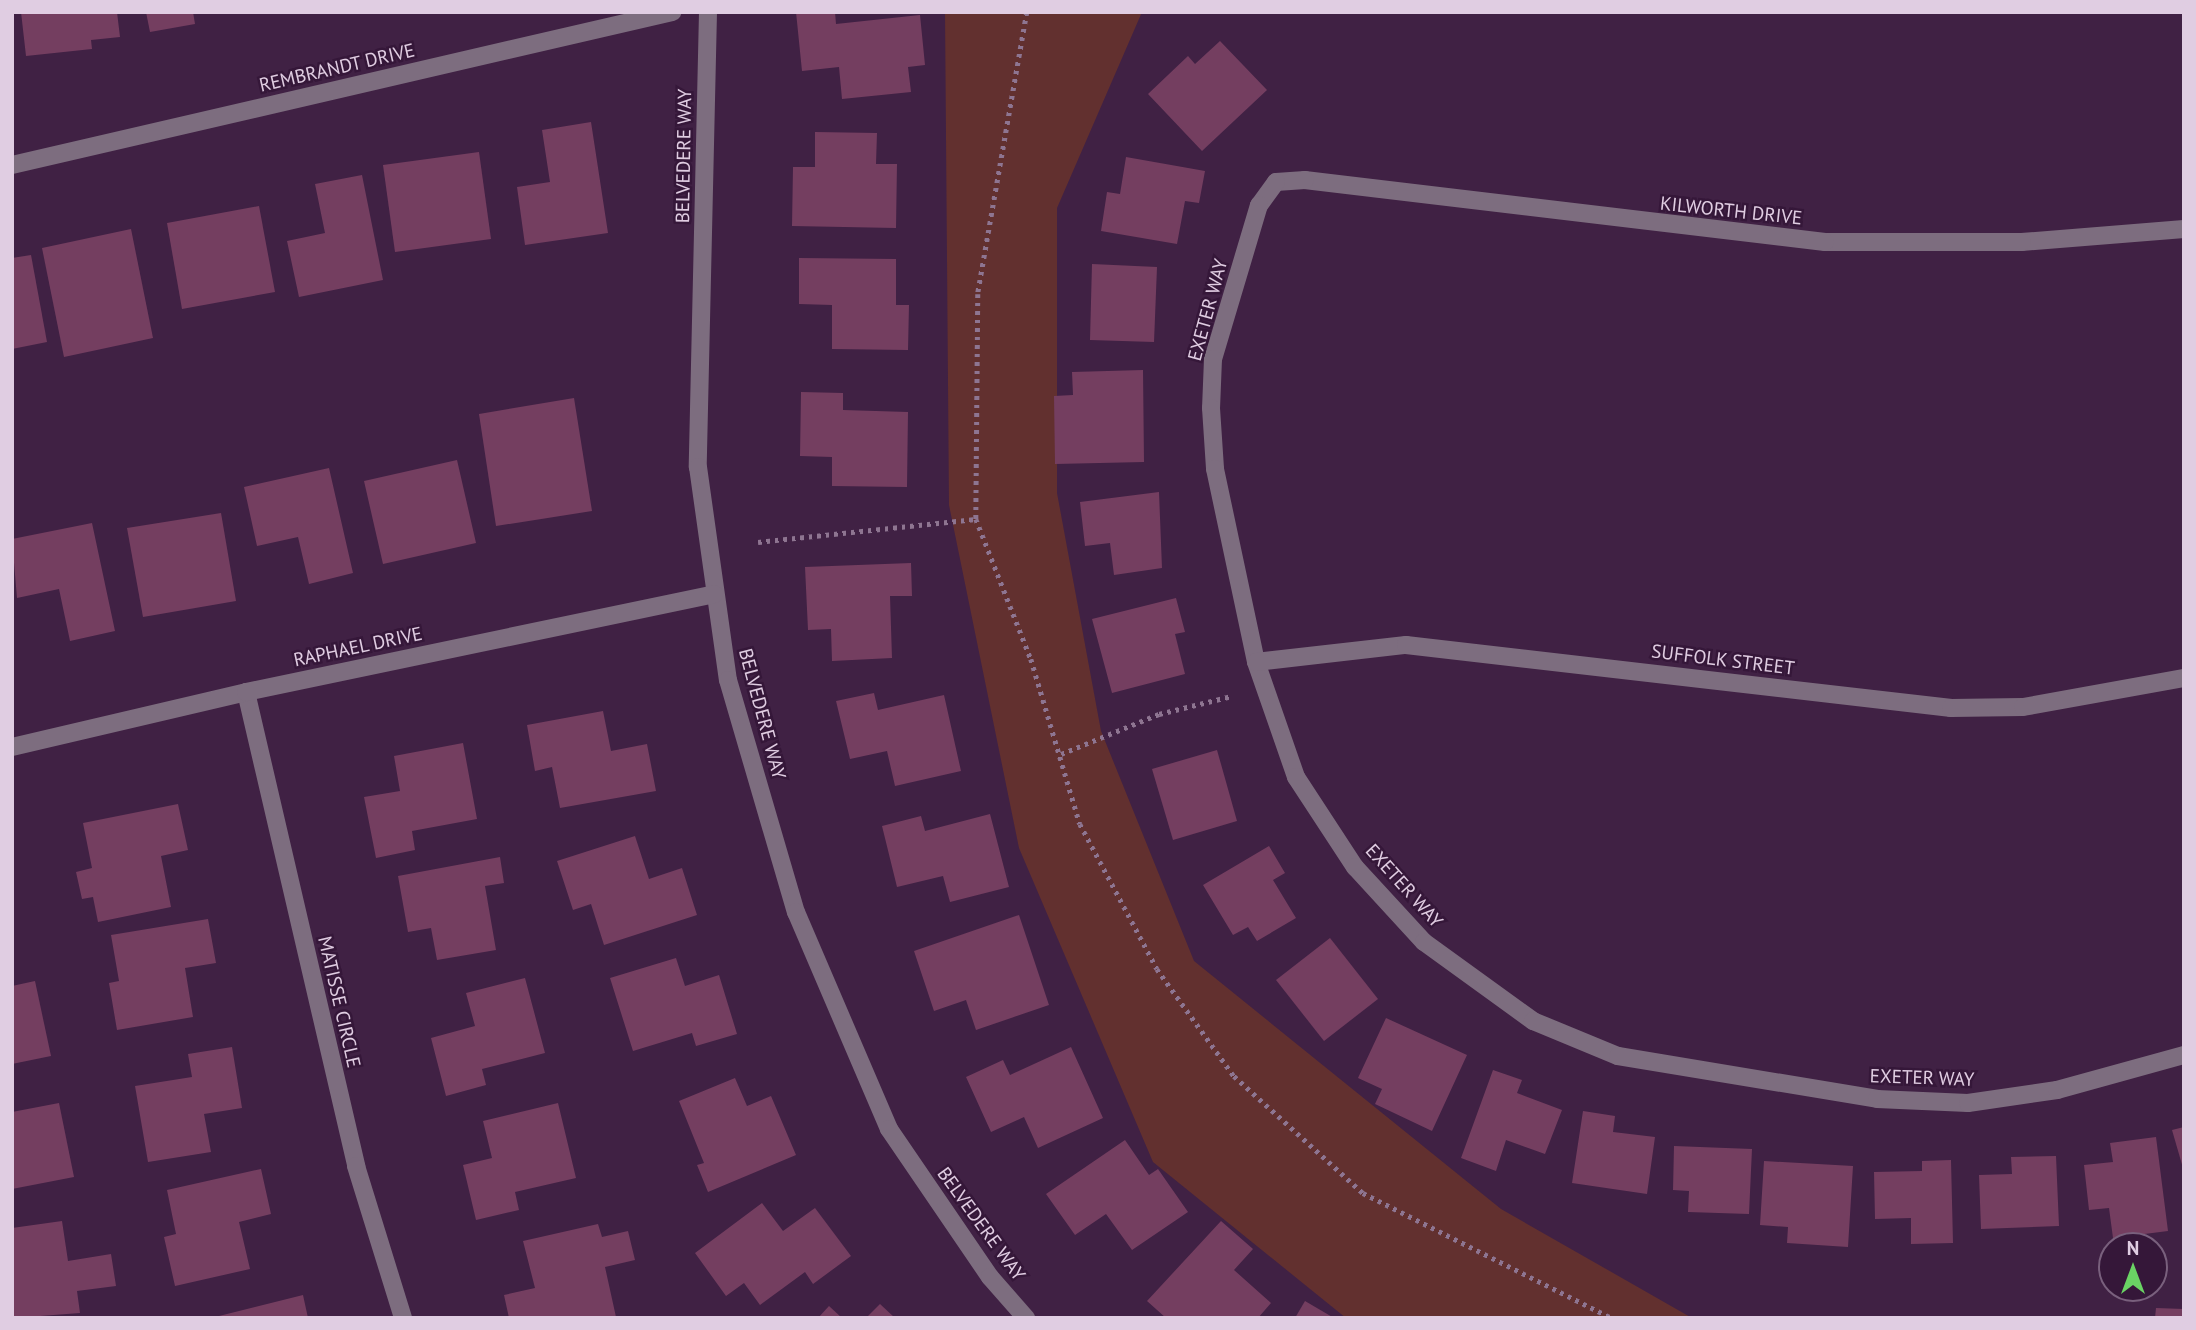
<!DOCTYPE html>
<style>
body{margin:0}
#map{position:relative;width:2196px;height:1330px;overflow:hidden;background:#402144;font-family:"PT Sans",sans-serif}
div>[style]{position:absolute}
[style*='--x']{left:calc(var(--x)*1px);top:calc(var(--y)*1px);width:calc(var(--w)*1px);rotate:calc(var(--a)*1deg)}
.green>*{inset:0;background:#62302f}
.building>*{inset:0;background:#743e60}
.path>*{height:4.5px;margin-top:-2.25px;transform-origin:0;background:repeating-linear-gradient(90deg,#8e7591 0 3.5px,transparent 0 8.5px)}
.minor>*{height:18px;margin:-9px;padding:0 9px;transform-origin:9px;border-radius:9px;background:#7d6d7f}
span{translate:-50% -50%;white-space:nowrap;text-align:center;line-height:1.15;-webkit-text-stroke:5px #351739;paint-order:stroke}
.street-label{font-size:19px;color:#e0cde2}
.frame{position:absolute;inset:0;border:14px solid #e0cde2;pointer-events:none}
.north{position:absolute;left:2098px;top:1232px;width:70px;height:70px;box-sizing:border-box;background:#351739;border:2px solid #79607d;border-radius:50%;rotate:0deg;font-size:19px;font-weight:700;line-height:28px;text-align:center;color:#e0cde2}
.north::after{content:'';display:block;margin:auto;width:24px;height:32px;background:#6ad364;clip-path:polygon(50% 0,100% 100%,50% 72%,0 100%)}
</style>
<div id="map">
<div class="green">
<i style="clip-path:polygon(945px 12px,1142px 12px,1057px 208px,1057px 493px,1101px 731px,1194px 961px,1501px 1209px,1692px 1318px,1346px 1318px,1153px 1162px,1019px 848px,949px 505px)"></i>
</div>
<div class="building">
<i style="clip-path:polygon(21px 12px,117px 12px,120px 37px,91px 40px,92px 49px,26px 56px)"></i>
<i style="clip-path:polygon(146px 12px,193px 12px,195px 24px,150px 32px)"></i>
<i style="clip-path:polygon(796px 12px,835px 12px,836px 24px,920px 15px,925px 65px,908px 67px,911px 92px,842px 99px,839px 67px,802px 71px)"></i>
<i style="clip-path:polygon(1220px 41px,1267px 90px,1202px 151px,1148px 94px,1188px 56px,1195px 64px)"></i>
<i style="clip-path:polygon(591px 122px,608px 233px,525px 245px,517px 187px,550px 182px,542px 130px)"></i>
<i style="clip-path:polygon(815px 132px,877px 133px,876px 164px,897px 164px,896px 228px,792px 226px,793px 167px,815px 167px)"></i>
<i style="clip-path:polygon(479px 152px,491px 239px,395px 252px,383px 165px)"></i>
<i style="clip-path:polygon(1126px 157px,1205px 171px,1199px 203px,1185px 201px,1177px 244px,1101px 231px,1107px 192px,1120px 194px)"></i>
<i style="clip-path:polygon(362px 175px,383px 280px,299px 297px,287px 241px,325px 233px,315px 184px)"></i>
<i style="clip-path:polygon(259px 206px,275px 292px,182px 309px,167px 223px)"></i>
<i style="clip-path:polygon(131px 229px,153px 338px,64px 357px,42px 248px)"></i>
<i style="clip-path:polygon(31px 255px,47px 342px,12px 349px,12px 258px)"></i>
<i style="clip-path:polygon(799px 258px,896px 259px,896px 305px,909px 305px,908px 350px,832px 349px,832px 305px,799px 304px)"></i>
<i style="clip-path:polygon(1092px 264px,1157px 267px,1154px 342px,1090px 340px)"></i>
<i style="clip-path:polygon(1143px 370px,1144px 462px,1055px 464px,1054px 396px,1073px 395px,1072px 372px)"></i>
<i style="clip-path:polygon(801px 392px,843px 393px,843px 410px,908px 412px,907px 487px,832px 486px,832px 457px,800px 456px)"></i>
<i style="clip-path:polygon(574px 398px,592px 511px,496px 526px,479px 414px)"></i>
<i style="clip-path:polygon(457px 460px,476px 543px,383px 564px,364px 481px)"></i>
<i style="clip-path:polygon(329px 468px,353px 573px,309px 584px,298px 537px,257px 546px,244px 487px)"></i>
<i style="clip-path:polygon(1159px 492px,1162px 568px,1114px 575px,1110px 543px,1085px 546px,1080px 502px)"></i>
<i style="clip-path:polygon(221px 513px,236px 601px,143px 617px,127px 528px)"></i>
<i style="clip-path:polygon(92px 523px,115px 631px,70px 641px,59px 589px,17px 598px,12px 539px)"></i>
<i style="clip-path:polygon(911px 563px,912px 596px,890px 596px,892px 658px,832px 661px,831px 629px,808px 630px,805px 567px)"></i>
<i style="clip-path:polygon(1176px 598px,1185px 632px,1175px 634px,1185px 674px,1112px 693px,1092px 619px)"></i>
<i style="clip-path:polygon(874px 693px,878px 710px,944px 695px,961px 771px,895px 786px,887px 751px,850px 759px,836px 701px)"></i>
<i style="clip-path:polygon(603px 711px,611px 751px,647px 744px,656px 791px,560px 808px,552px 767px,535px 771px,527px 725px)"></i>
<i style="clip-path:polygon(463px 743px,477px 819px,412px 831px,415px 850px,376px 858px,364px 797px,400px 791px,394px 756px)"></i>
<i style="clip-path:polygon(1217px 750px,1237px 821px,1173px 840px,1152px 769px)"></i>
<i style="clip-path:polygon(178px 804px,188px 850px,161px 856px,171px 907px,98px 922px,93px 897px,82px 899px,76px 872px,92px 868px,83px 823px)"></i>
<i style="clip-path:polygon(990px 814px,1009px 887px,950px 902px,943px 876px,897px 887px,882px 826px,921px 816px,925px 831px)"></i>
<i style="clip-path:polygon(635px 836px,649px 879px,682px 868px,697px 915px,604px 945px,591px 904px,573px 910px,557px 861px)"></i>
<i style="clip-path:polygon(1269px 846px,1285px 873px,1273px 880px,1296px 918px,1257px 941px,1248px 927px,1233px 935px,1203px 885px)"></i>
<i style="clip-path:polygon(500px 857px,504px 883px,485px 886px,496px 950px,437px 960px,431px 928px,408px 932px,398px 876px)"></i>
<i style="clip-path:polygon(1019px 915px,1049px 1005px,976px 1030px,966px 1000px,934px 1011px,914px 951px)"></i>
<i style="clip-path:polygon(208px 919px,216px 963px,185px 968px,193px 1017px,117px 1030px,109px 983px,119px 981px,111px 935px)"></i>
<i style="clip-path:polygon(1330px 938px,1378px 999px,1324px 1041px,1276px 980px)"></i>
<i style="clip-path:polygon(676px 958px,685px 986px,719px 975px,737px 1034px,696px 1046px,692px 1033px,633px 1051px,610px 978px)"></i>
<i style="clip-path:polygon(525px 978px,545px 1053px,482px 1069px,486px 1085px,446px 1096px,431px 1038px,475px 1026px,466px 993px)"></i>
<i style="clip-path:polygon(35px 981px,51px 1056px,12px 1064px,12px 986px)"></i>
<i style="clip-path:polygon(1386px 1018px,1467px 1055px,1432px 1131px,1375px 1104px,1382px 1089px,1358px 1078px)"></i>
<i style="clip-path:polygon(232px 1047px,242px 1108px,204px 1114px,211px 1152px,148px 1162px,135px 1086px,192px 1077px,188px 1054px)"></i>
<i style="clip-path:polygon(1071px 1047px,1103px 1118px,1038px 1148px,1024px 1117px,991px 1132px,966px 1077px,1003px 1060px,1010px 1075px)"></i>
<i style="clip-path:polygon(1493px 1070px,1522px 1080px,1517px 1093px,1562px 1110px,1545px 1154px,1506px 1140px,1496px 1171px,1461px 1158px)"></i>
<i style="clip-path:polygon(735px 1078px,747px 1106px,771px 1096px,796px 1155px,708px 1192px,697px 1165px,704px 1163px,679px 1101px)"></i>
<i style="clip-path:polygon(59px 1103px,74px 1177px,12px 1189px,12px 1112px)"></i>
<i style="clip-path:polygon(558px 1103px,576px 1178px,515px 1192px,519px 1210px,476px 1220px,463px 1165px,492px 1158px,483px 1121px)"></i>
<i style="clip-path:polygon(1583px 1111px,1615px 1116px,1613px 1132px,1655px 1137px,1647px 1194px,1572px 1183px)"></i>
<i style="clip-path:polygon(2184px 1127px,2184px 1167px,2183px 1168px,2172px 1130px)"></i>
<i style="clip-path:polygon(2156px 1137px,2168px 1231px,2113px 1238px,2109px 1208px,2089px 1210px,2084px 1165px,2113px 1162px,2110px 1143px)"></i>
<i style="clip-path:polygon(1125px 1140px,1149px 1175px,1158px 1169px,1188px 1212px,1132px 1250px,1106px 1214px,1075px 1235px,1046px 1194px)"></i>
<i style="clip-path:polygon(1674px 1146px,1752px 1149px,1749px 1214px,1688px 1212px,1689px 1191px,1673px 1190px)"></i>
<i style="clip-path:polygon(2056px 1156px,2059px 1226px,1981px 1229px,1979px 1175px,2012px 1174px,2011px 1157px)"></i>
<i style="clip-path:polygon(1951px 1160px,1953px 1243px,1911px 1244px,1911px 1218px,1875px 1219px,1874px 1172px,1922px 1171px,1922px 1161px)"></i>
<i style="clip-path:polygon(1764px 1161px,1853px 1166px,1848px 1247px,1787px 1243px,1788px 1227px,1760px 1225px)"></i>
<i style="clip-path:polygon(261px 1169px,271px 1214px,239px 1222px,250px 1269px,175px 1286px,164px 1237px,176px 1234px,167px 1190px)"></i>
<i style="clip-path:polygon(762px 1203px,783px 1231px,815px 1208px,851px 1256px,813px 1284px,805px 1272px,760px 1305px,744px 1283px,726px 1296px,695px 1253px)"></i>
<i style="clip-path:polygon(62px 1221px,68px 1261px,111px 1254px,116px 1286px,77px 1291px,80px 1313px,14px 1318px,12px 1228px)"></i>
<i style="clip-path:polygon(1221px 1221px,1253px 1249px,1234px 1270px,1271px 1303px,1258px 1318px,1166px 1318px,1147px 1301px)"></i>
<i style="clip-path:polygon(598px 1224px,602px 1237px,628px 1231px,635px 1260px,605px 1267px,616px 1317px,509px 1318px,504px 1295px,535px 1288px,523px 1241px)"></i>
<i style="clip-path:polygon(303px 1295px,308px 1318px,215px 1318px,215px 1317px)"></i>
<i style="clip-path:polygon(1305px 1301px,1334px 1318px,1295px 1318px)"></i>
<i style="clip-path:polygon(880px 1304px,895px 1318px,866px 1318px)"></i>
<i style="clip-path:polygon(829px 1306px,842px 1318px,818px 1318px)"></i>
<i style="clip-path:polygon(2156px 1308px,2184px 1309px,2184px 1318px,2155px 1318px)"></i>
</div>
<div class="path">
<i style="--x:1027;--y:12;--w:286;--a:99.9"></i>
<i style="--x:978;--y:294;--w:225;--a:90.5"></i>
<i style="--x:976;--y:519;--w:150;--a:68.6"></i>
<i style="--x:1031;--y:659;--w:172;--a:73.5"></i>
<i style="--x:1080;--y:824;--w:164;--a:62"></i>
<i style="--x:1157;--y:969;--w:132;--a:54.3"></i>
<i style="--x:1234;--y:1076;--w:174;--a:42.2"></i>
<i style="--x:1363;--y:1193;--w:279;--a:26.7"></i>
<i style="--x:758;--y:542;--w:219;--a:-6"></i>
<i style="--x:1061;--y:754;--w:106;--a:-22.2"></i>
<i style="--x:1159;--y:714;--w:75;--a:-13.9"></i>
</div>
<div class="minor">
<i style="--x:708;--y:12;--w:455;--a:91.3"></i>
<i style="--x:698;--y:467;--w:215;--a:82"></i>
<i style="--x:728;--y:680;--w:242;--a:73.7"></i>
<i style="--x:796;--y:912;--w:236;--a:66.8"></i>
<i style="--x:889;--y:1129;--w:179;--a:55.7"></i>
<i style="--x:990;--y:1277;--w:55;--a:48.7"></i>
<i style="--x:12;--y:165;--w:678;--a:-13.05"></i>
<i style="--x:2184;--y:229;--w:163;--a:175.4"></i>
<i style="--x:2022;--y:242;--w:197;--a:180"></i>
<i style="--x:1825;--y:242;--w:524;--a:-173.2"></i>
<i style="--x:1305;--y:180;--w:29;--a:176"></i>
<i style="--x:1276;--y:182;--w:29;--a:126"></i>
<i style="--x:1259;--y:205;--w:161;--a:106.6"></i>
<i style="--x:1213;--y:359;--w:49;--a:92.3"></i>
<i style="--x:1211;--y:408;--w:61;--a:86.2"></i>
<i style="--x:1215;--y:469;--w:197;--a:78"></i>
<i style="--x:1256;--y:662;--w:122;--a:70.8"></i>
<i style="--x:1296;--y:777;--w:108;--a:56.8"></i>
<i style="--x:1355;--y:867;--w:102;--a:47.4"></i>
<i style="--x:1424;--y:942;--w:135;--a:35.9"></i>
<i style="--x:1533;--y:1021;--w:92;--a:22.4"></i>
<i style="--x:1618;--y:1056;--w:263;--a:9.4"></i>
<i style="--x:1877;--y:1099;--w:91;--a:2.5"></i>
<i style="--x:1968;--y:1103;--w:90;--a:-8.3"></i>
<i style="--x:2057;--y:1090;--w:132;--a:-15.4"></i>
<i style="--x:1256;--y:662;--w:151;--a:-6.5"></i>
<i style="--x:1406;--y:645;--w:549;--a:6.59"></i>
<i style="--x:1951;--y:708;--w:72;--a:-0.8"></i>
<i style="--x:2023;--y:707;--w:164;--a:-10.2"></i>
<i style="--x:246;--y:692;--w:487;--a:76.9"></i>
<i style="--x:356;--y:1166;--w:159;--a:72.8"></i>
<i style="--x:12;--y:747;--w:240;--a:-13.2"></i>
<i style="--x:246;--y:692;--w:478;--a:-11.8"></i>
</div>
<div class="street-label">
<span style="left:337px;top:68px;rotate:-13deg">REMBRANDT DRIVE</span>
<span style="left:684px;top:156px;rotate:-89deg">BELVEDERE WAY</span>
<span style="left:1731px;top:211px;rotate:6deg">KILWORTH DRIVE</span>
<span style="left:1208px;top:310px;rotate:-75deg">EXETER WAY</span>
<span style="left:358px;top:647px;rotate:-12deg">RAPHAEL DRIVE</span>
<span style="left:1723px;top:660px;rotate:7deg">SUFFOLK STREET</span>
<span style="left:762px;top:714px;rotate:75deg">BELVEDERE WAY</span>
<span style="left:1404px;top:886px;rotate:48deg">EXETER WAY</span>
<span style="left:339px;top:1002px;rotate:77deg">MATISSE CIRCLE</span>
<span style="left:1922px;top:1078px;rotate:2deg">EXETER WAY</span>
<span style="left:981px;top:1224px;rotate:54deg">BELVEDERE WAY</span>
</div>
<div class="frame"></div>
<div class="north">N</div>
</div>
